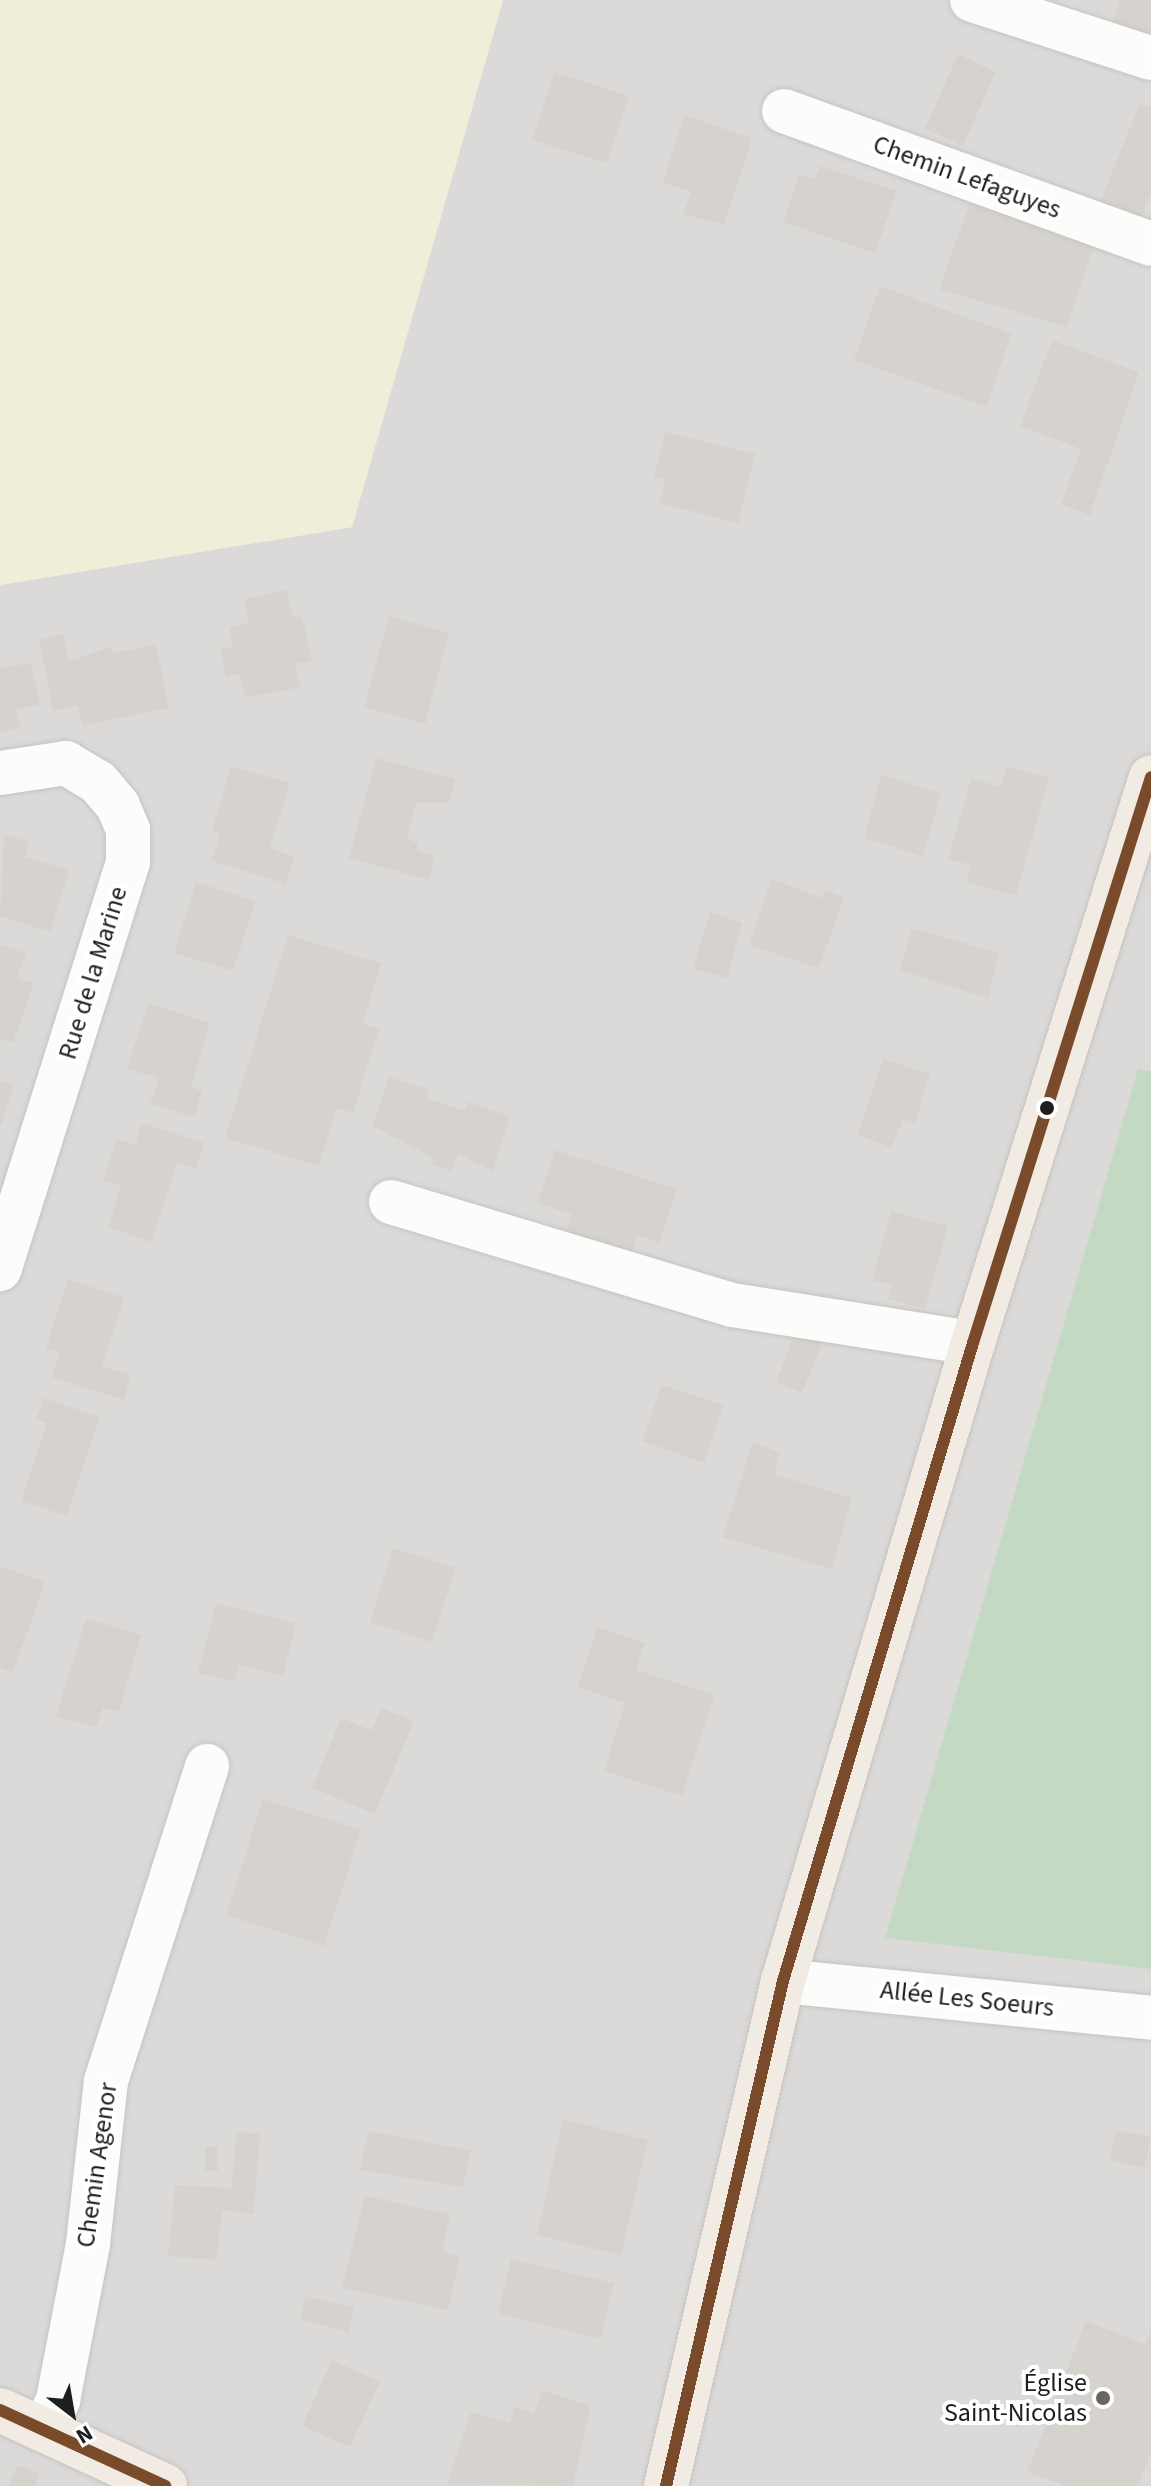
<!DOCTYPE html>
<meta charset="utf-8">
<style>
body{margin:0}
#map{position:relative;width:1151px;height:2486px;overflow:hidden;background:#edebe7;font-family:"Source Sans 3",sans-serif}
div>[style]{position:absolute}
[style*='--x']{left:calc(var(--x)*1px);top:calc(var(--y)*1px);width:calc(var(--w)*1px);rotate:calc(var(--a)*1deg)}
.residential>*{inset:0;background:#dcdad8}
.farmland>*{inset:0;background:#eeeed9}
.cemetery>*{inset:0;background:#c4d9c4}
.building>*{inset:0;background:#d6d3cf}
.roads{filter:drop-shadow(0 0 2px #c5c4c3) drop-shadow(0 0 2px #c5c4c3)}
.minor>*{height:44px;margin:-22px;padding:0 22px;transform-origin:22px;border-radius:22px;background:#fcfcfb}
.major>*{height:44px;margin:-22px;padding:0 22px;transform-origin:22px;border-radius:22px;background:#f1ebe4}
.bus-1>*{height:12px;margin:-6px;padding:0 6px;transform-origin:6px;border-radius:6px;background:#7a4b2a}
.dots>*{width:22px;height:22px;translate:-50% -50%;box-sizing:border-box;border:4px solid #fff;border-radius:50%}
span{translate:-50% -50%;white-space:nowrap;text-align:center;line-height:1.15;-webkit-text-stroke:8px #fff;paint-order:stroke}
.street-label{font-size:26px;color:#1e1e1e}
.poi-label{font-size:26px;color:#1e1e1e}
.right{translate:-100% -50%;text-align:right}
.north{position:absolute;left:32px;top:2374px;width:80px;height:80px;-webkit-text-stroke:6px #fff;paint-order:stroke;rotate:149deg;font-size:22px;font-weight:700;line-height:32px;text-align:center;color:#1e1e1e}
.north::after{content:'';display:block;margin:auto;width:28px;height:36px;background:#1e1e1e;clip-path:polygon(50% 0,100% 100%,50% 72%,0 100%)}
</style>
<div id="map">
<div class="residential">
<i style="clip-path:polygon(503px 0,1151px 0,1151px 2486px,0 2486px,0 585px,352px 527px)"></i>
</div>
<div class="farmland">
<i style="clip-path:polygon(0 0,503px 0,352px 527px,0 585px)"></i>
</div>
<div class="cemetery">
<i style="clip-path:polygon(1138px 1069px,1151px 1071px,1151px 1969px,885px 1938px)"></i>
</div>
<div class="building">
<i style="clip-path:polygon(1120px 0,1151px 0,1151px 56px,1107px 42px)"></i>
<i style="clip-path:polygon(958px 54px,996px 72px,963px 146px,925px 128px)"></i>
<i style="clip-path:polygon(554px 72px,629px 96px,607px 163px,532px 140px)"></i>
<i style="clip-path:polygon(1140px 103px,1151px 108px,1151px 193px,1138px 224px,1097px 209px)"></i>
<i style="clip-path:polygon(684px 115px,752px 138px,724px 225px,683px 214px,691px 192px,663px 182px)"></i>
<i style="clip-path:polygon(820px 166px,897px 191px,875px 253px,783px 222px,799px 175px,813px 179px)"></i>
<i style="clip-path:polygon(971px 199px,1095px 243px,1067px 327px,939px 289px)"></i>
<i style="clip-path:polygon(880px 286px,1012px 334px,986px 407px,854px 360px)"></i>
<i style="clip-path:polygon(1052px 340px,1139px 372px,1090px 515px,1061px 504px,1081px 449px,1020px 426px)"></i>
<i style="clip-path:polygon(665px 432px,755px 454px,738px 523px,659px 503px,665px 480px,654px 477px)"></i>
<i style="clip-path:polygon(286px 590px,293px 618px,302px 616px,312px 661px,295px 664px,301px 687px,245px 698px,239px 674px,226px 677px,220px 650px,233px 646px,229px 627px,249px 623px,244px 599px)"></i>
<i style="clip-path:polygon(389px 616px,449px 633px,425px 724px,364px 707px)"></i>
<i style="clip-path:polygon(63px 634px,69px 662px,112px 646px,113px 653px,156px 644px,169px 708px,82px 726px,78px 705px,53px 711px,39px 639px)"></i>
<i style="clip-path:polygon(31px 663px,40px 704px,16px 710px,21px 728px,0 732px,0 668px)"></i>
<i style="clip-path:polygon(376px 758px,455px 779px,449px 803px,416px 803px,407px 839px,418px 843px,417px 850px,435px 856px,429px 880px,349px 858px)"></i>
<i style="clip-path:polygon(231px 766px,290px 783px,270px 848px,294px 857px,286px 884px,212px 861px,220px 834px,212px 831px)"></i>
<i style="clip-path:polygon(1007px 766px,1049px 778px,1016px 896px,967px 882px,971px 865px,948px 859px,971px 778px,1001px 787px)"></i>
<i style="clip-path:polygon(881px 775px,941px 793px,923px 857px,864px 838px)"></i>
<i style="clip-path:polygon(4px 834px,29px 842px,25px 857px,70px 870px,50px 932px,0 916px)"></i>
<i style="clip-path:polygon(771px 879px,823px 898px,825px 890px,844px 897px,819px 968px,749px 945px)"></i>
<i style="clip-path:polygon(196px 882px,256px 901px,233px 971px,174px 953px)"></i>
<i style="clip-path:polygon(710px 912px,742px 923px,727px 978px,693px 969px)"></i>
<i style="clip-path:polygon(912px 928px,999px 953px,988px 999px,900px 970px)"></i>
<i style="clip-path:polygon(288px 935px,381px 963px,363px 1024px,379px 1029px,353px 1113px,337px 1108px,319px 1166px,225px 1138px)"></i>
<i style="clip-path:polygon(0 945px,26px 953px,17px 978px,34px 983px,13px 1043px,0 1039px)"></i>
<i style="clip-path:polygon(148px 1003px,210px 1023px,191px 1087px,202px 1091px,194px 1117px,150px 1104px,159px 1078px,127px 1069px)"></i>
<i style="clip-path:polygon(883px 1059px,930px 1074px,915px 1123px,903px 1119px,892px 1148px,858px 1135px)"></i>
<i style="clip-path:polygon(389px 1077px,429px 1089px,427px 1098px,465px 1111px,468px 1102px,510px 1116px,493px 1171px,458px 1154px,452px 1171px,432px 1165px,434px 1158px,372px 1126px)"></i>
<i style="clip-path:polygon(0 1080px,14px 1084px,1px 1126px,0 1126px)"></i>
<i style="clip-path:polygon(142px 1123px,204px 1143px,196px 1169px,177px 1163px,152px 1242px,108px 1227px,121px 1186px,103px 1180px,117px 1139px,135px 1145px)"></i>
<i style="clip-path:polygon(555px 1150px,677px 1189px,659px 1243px,637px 1235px,631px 1255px,565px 1234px,571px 1214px,537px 1203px)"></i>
<i style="clip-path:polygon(891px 1211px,948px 1226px,925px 1309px,888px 1299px,892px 1285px,872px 1280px)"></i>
<i style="clip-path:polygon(68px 1279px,124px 1298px,102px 1366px,131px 1375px,124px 1400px,52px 1377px,60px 1353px,46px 1348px)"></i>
<i style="clip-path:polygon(795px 1333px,823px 1342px,802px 1393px,776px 1382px)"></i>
<i style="clip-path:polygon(662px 1385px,723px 1405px,704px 1463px,642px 1441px)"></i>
<i style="clip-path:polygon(44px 1398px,100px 1417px,67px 1516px,21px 1501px,47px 1423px,36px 1419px)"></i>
<i style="clip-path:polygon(753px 1442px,780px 1452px,774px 1474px,852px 1498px,832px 1569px,722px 1537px)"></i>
<i style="clip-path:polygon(393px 1548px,456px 1568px,432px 1642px,370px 1622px)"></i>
<i style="clip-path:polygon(0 1566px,45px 1582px,13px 1673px,0 1668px)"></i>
<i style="clip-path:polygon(216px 1603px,296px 1623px,283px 1676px,239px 1665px,235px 1682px,198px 1673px)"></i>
<i style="clip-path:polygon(86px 1618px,141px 1635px,119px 1712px,103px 1708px,96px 1728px,56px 1716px)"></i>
<i style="clip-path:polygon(597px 1627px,645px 1643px,636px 1670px,715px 1695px,682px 1796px,604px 1771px,625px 1703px,578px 1687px)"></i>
<i style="clip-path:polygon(381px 1708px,414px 1721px,375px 1814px,312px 1788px,341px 1718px,372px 1730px)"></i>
<i style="clip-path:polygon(263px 1799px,361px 1830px,324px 1946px,226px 1915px)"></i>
<i style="clip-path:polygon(563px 2119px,648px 2140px,621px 2255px,537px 2235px)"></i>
<i style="clip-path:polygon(1116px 2130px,1151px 2137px,1144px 2168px,1109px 2160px)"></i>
<i style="clip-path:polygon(368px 2131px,471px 2150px,463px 2187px,360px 2170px)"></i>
<i style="clip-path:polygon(237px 2132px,260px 2134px,254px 2214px,222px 2210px,217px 2260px,168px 2256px,175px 2185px,231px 2188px)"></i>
<i style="clip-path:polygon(205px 2146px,217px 2147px,218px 2171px,205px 2170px)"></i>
<i style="clip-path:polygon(365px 2196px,450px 2214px,442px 2252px,460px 2256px,448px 2310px,342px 2288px)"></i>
<i style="clip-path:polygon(511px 2259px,614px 2283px,601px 2339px,498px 2314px)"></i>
<i style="clip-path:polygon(305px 2296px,354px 2307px,349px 2332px,300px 2319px)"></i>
<i style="clip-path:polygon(1086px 2321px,1145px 2344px,1151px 2330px,1151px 2452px,1138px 2486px,1066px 2486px,1027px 2472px)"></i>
<i style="clip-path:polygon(332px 2360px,380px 2382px,350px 2447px,302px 2426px)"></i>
<i style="clip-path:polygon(542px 2390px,591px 2406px,573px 2486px,447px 2484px,471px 2412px,510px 2423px,514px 2407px,534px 2413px)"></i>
<i style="clip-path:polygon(18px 2465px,40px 2474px,35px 2486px,8px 2486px)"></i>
</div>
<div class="roads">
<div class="minor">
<i style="--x:972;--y:0;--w:188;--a:18"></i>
<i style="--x:784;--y:111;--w:390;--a:19.9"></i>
<i style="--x:0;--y:773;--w:67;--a:-8.6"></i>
<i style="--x:66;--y:763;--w:37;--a:31"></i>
<i style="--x:98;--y:782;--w:31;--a:50"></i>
<i style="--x:118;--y:806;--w:26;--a:67"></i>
<i style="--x:128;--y:830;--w:32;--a:90"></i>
<i style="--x:128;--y:862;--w:427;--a:107.5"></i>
<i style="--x:391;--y:1202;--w:356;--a:16.8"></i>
<i style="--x:732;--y:1305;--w:244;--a:9"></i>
<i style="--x:783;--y:1981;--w:370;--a:5.7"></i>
<i style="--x:43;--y:2430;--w:34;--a:-63"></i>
<i style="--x:58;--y:2400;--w:159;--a:-79.1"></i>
<i style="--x:88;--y:2244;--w:164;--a:-83.7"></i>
<i style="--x:106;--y:2081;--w:331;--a:-72.2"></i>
</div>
<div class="major">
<i style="--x:0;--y:2410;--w:182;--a:24.7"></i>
<i style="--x:666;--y:2486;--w:518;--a:-76.96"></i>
<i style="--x:783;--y:1981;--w:666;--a:-73.42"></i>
<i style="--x:973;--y:1343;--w:593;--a:-72.54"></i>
</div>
</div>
<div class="bus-1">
<i style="--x:0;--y:2410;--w:182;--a:24.7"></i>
<i style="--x:666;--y:2486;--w:518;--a:-76.96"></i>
<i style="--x:783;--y:1981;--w:666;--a:-73.42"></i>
<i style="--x:973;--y:1343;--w:593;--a:-72.54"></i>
</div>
<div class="dots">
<i style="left:1047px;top:1108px;background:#1e1e1e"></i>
<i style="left:1103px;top:2398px;background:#666664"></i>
</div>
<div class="street-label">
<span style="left:967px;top:177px;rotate:20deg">Chemin Lefaguyes</span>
<span style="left:93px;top:973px;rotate:-73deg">Rue de la Marine</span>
<span style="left:967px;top:1999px;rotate:6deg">Allée Les Soeurs</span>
<span style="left:97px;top:2165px;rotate:-82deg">Chemin Agenor</span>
</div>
<div class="poi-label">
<span class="right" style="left:1087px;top:2398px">Église<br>Saint-Nicolas</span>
</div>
<div class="north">N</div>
</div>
